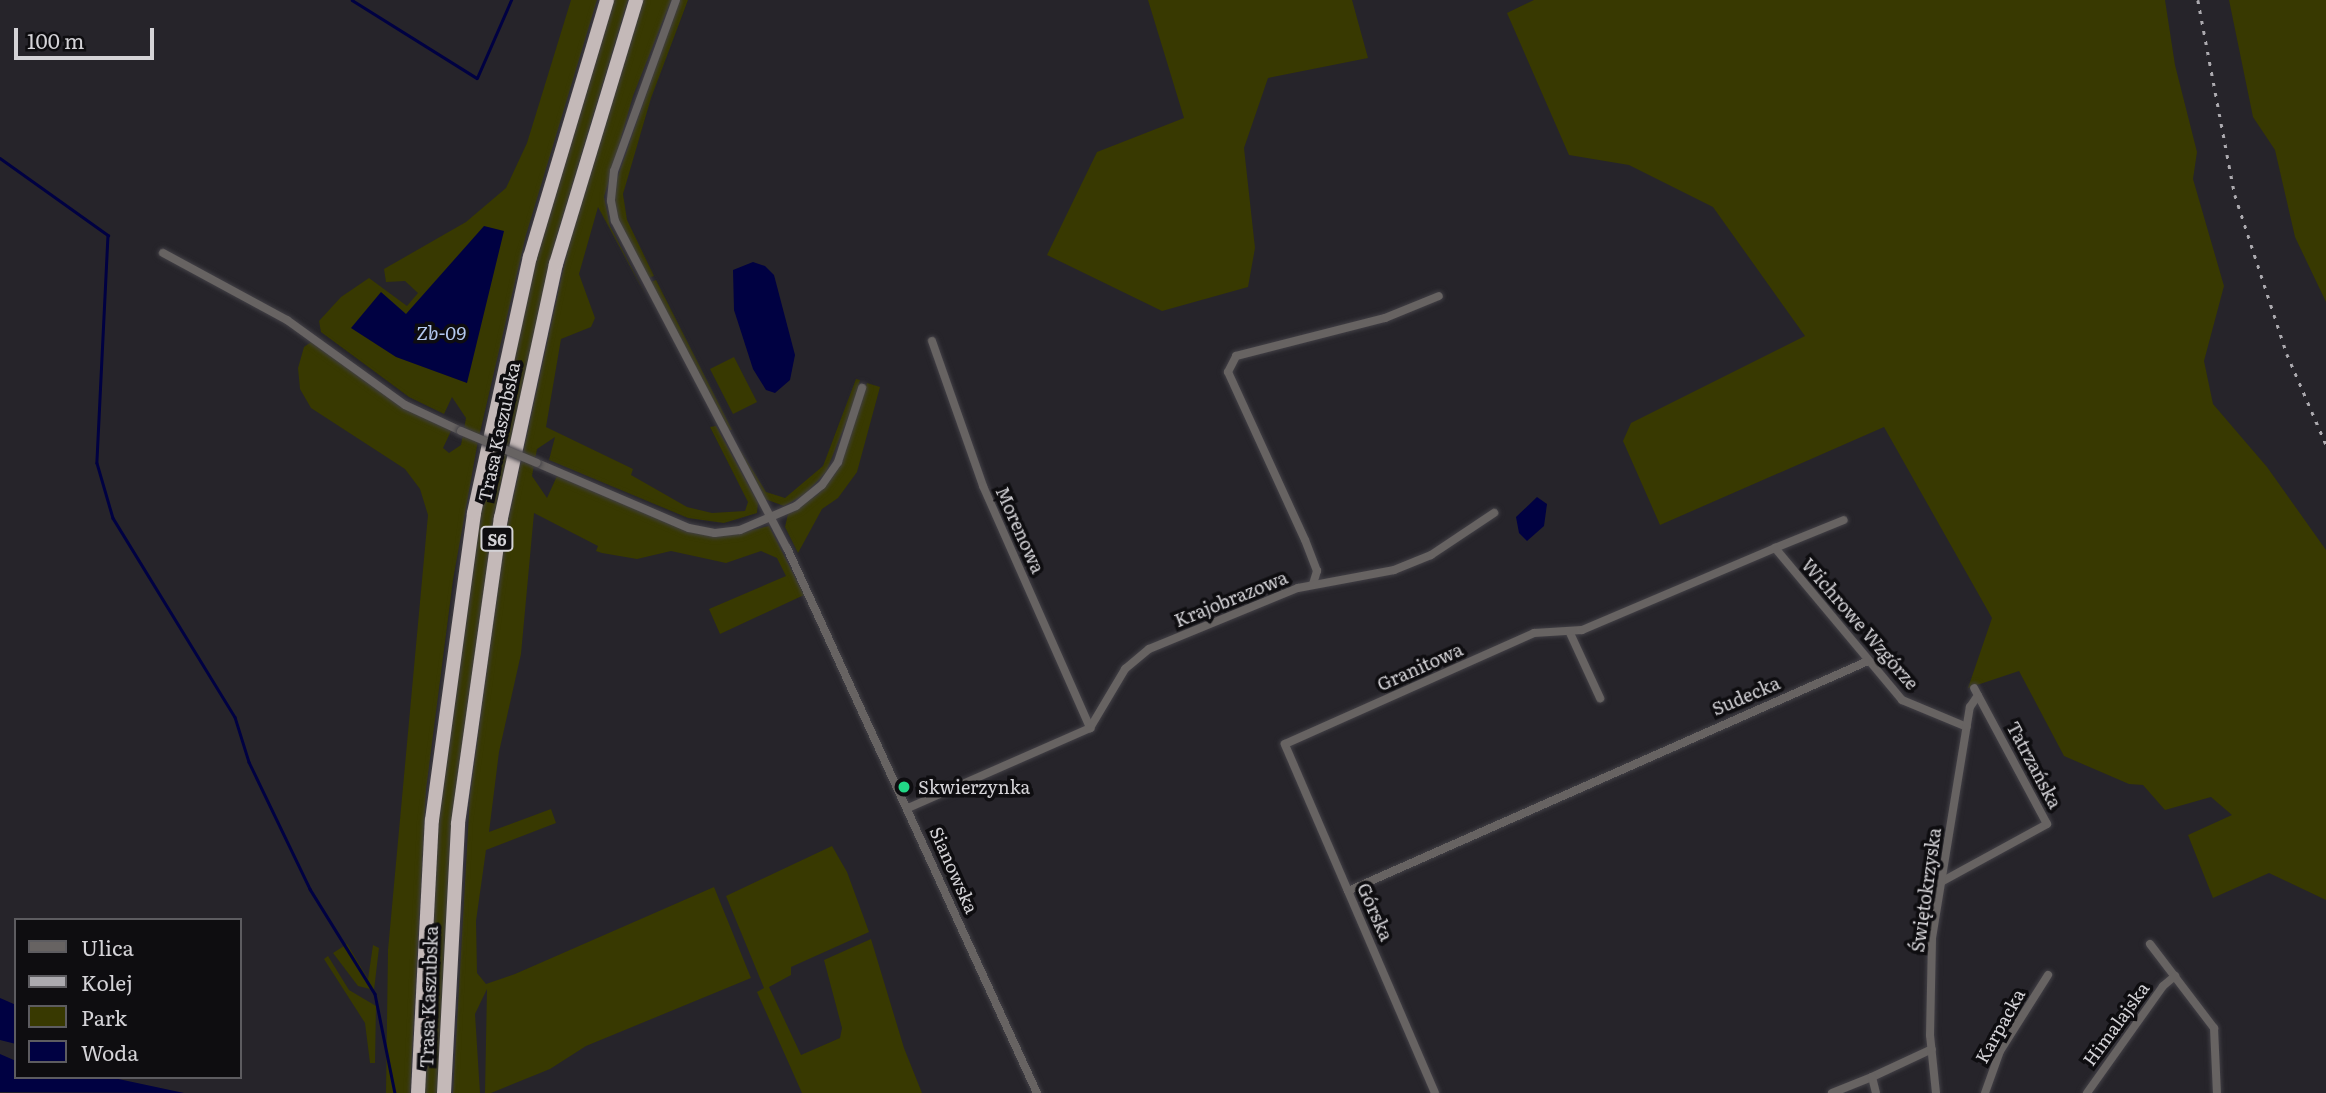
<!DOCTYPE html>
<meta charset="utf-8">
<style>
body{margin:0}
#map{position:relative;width:2326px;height:1093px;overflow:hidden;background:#26242a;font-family:Literata,serif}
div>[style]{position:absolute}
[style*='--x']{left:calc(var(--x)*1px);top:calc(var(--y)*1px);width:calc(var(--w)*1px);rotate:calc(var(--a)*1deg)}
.green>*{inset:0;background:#383901}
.water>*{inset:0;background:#000142}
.stream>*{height:2.5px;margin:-1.25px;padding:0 1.25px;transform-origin:1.25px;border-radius:1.25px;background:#000142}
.roads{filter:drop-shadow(0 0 2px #424046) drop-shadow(0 0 2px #424046)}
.street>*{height:8px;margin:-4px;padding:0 4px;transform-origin:4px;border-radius:4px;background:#676362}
.highway>*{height:14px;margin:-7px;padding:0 7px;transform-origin:7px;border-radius:7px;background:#c4b9b8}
.rail>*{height:2.5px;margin-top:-1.25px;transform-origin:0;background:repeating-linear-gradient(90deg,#acaaaf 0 3.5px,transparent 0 10.5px)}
.bridges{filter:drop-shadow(0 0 2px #424046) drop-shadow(0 0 2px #424046)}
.street-bridge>*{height:8px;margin:-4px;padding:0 4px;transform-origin:4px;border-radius:4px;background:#676362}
.dots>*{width:19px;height:19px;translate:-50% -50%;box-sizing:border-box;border:4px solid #0e0d10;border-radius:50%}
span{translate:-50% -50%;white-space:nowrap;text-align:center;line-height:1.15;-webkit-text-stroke:7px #0e0d10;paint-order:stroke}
.shield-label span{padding:2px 5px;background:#0e0d10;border:2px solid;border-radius:5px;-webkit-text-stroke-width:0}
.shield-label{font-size:16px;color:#d4d3d7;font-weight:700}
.street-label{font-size:18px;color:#d4d3d7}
.poi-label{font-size:18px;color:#d4d3d7}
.left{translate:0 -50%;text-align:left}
.water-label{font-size:19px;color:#b4c9f0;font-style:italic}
.legend{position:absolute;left:14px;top:918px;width:228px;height:161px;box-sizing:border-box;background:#0e0d10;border:2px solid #5d5c60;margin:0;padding:9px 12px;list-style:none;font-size:21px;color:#d4d3d7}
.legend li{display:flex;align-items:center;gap:14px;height:35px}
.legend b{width:35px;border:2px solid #5d5c60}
.scale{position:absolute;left:14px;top:28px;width:140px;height:32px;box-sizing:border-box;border:4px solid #d4d3d7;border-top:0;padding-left:9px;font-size:21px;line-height:24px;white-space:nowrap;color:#d4d3d7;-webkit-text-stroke:5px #0e0d10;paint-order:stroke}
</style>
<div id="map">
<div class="green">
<i style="clip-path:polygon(571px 0,597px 0,526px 235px,478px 441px,453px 580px,426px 790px,410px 1093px,386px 1093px,388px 950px,428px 515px,420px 489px,405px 469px,311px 408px,300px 389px,298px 368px,304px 347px,311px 342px,393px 401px,451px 431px,443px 448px,449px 453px,461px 445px,466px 418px,452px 397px,444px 414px,409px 397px,321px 332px,319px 321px,341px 297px,369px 278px,407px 306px,418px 293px,405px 281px,386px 282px,384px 269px,466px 222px,506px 188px,527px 143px)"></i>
<i style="clip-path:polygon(612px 0,628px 0,555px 242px,494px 515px,456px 793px,439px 1093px,424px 1093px,440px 791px,479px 513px,523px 306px)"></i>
<i style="clip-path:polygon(643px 0,671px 0,633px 96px,604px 197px,610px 226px,646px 296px,598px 207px,579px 274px,595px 318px,591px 327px,561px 339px,546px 427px,633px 469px,631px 475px,687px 507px,712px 513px,745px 511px,748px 502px,710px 427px,716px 426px,758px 503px,757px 513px,724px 523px,688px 518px,549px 460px,555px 437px,537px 449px,532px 476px,547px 498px,557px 476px,693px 533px,730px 535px,769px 526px,804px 595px,720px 634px,709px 609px,786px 576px,777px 558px,761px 551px,726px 563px,671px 551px,637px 559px,602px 553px,596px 551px,598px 546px,534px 513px,521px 654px,499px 752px,489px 832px,551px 809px,556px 823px,486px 850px,476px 921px,477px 973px,486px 984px,515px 974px,714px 887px,751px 978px,586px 1046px,550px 1069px,491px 1093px,485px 1093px,487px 989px,475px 1014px,480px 1093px,453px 1093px,470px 795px,504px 539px,569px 243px)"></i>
<i style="clip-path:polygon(679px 0,688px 0,651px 98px,623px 194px,627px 220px,654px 276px,648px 278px,621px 228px,614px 204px,615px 185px)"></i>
<i style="clip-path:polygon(1148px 0,1352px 0,1368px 58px,1268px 78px,1244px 148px,1255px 248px,1248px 287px,1162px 311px,1047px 255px,1097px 152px,1184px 118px)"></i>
<i style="clip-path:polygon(1534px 0,2165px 0,2175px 65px,2197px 152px,2193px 179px,2224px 286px,2204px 361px,2213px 404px,2267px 467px,2326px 550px,2326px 900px,2269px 873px,2213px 898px,2188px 835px,2232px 815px,2211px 797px,2165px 810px,2143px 785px,2129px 784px,2064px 756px,2019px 671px,1968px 688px,1992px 618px,1884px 427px,1660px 525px,1623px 441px,1631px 423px,1805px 336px,1713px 207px,1629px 165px,1569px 155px,1507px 13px)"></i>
<i style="clip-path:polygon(2229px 0,2326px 0,2326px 302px,2295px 237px,2275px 150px,2253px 117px)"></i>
<i style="clip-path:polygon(656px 280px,732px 430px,728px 430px,651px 282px)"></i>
<i style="clip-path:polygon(734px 357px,757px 402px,733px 414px,710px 369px)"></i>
<i style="clip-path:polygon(856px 379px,860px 380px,851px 410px,826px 472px,805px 494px,784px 506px,765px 499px,738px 446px,766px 492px,785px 498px,823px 466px)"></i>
<i style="clip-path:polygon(867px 383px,880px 387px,857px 472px,838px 498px,822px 509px,798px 553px,785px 527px,788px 514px,817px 495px,835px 474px)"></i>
<i style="clip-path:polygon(832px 846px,847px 872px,869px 932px,791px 967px,791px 975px,769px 987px,801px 1055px,840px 1038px,842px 1028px,824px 960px,871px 939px,904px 1048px,922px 1093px,802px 1093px,757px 992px,764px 988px,726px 896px)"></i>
<i style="clip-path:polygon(347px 944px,368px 979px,373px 945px,379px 948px,374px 990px,358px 986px,333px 953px)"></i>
<i style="clip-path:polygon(328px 956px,349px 990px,376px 1006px,375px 1063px,370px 1063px,365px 1023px,324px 959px)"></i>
</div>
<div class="water">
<i style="clip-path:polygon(484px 226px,504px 231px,467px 383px,396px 357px,351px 328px,381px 292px,406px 314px)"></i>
<i style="clip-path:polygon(753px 262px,765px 266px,774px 275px,795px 355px,790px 380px,775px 393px,766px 390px,753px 369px,734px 310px,733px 270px)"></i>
<i style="clip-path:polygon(1537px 497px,1547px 504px,1544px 526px,1527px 541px,1519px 533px,1516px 517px)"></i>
<i style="clip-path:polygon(0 998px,16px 1005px,16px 1044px,0 1040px)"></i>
<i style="clip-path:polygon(0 1054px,16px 1061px,16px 1077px,109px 1077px,184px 1093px,0 1092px)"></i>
</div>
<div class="stream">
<i style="--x:352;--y:0;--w:147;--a:32"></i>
<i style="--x:477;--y:78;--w:85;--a:-66.4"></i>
<i style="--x:0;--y:158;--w:133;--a:35.5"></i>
<i style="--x:108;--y:235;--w:228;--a:92.8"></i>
<i style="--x:97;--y:463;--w:57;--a:73.8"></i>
<i style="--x:113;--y:518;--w:233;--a:58.5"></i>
<i style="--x:235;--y:717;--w:47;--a:72.7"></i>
<i style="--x:249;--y:762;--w:141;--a:64.3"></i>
<i style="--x:310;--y:889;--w:123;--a:58.2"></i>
<i style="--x:375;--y:994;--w:101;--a:78.6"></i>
</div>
<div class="roads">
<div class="street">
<i style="--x:676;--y:0;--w:182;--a:109.9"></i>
<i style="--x:614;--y:171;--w:30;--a:96"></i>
<i style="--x:611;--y:201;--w:20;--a:79"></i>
<i style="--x:615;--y:221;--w:369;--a:62.3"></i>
<i style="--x:787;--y:548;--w:600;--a:65.36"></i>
<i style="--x:163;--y:253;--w:141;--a:28.4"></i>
<i style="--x:287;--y:320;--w:145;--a:35.8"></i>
<i style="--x:405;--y:405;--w:62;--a:24.9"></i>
<i style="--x:932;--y:341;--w:154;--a:70.6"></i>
<i style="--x:983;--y:486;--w:265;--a:66.1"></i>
<i style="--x:537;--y:463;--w:165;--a:23.2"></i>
<i style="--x:689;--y:528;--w:26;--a:11"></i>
<i style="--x:715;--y:533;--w:25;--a:-7"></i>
<i style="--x:740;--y:530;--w:61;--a:-23.2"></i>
<i style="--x:796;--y:506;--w:33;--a:-39"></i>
<i style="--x:822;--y:485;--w:28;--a:-55"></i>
<i style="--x:838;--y:462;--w:78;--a:-72"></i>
<i style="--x:1775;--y:548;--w:74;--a:-22.1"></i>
<i style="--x:1313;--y:584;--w:14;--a:-73"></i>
<i style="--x:1317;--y:571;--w:33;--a:-111"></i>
<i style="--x:1305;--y:540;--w:185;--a:-114.6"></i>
<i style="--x:1228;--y:372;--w:18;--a:-63"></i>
<i style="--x:1236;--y:356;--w:154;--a:-14.3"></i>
<i style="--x:1385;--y:318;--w:58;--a:-22.2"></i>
<i style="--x:1570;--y:633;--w:72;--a:65.2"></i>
<i style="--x:1090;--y:728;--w:69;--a:-59.3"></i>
<i style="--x:1125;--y:669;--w:31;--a:-40"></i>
<i style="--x:1149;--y:649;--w:161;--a:-22.3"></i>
<i style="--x:1298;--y:588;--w:98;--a:-10.6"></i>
<i style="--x:1394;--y:570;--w:40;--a:-22"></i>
<i style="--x:1431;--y:555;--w:76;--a:-33.7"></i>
<i style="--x:908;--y:808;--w:199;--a:-23.7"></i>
<i style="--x:1941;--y:882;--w:121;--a:-28.7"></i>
<i style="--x:2047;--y:824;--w:154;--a:-118.2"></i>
<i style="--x:1348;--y:891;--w:569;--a:-23.86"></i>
<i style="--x:2150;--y:944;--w:106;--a:52.7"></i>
<i style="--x:2214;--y:1028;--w:65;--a:87.4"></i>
<i style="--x:1872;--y:1077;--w:66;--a:-25"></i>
<i style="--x:1435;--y:1093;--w:380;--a:-113.3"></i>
<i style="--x:1285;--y:744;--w:273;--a:-24"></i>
<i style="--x:1534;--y:633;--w:48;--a:-3.6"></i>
<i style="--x:1582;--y:630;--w:210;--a:-23"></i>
<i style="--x:1775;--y:548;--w:198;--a:50.1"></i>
<i style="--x:1902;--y:700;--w:70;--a:22.6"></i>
<i style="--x:1832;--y:1093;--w:43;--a:-21.8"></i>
<i style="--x:1872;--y:1077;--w:16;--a:76"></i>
<i style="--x:1936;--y:1093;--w:58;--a:-95.9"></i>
<i style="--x:1930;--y:1035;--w:97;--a:-88.8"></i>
<i style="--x:1932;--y:938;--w:234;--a:-80.7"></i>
<i style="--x:1970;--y:707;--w:14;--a:-56"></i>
<i style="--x:1985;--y:1093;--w:45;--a:-70.3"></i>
<i style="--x:2000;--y:1051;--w:90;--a:-57.7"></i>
<i style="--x:2087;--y:1093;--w:131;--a:-54.6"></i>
<i style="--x:2163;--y:986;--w:16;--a:-40"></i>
</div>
<div class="highway">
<i style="--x:418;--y:1093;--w:273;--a:-87.1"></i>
<i style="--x:432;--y:820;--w:310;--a:-82.2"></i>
<i style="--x:474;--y:513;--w:262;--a:-77.7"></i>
<i style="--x:530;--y:257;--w:268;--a:-73.3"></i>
<i style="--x:444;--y:1093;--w:270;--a:-87"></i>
<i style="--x:458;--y:823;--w:308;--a:-82"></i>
<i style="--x:501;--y:518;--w:260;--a:-77.8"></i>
<i style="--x:556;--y:264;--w:276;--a:-73.1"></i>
</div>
</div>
<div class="rail">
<i style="--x:2198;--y:0;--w:198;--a:79.3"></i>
<i style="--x:2235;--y:195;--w:167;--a:71.9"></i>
<i style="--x:2287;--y:354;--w:98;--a:66.6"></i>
</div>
<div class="bridges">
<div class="street-bridge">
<i style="--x:461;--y:431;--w:82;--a:22.8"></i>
</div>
</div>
<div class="dots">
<i style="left:904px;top:787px;background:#22d887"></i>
</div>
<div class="shield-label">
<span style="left:497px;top:539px">S6</span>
</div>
<div class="street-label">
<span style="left:499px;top:432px;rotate:-78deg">Trasa Kaszubska</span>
<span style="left:1020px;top:530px;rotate:66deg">Morenowa</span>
<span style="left:1231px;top:599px;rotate:-22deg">Krajobrazowa</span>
<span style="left:1860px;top:624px;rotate:49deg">Wichrowe Wzgórze</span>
<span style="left:1420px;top:667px;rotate:-24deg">Granitowa</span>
<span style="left:1746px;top:696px;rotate:-23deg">Sudecka</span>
<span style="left:2034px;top:765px;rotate:62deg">Tatrzańska</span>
<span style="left:954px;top:870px;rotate:66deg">Sianowska</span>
<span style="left:1926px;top:890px;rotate:-82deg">Świętokrzyska</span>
<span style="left:1375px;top:912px;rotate:66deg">Górska</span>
<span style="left:429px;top:997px;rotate:-88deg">Trasa Kaszubska</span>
<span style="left:2116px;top:1024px;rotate:-54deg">Himalajska</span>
<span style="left:2000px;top:1026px;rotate:-61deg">Karpacka</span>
</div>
<div class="poi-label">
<span class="left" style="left:918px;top:787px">Skwierzynka</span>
</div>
<div class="water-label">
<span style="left:441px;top:333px">Zb-09</span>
</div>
<ul class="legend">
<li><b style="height:9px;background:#676362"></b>Ulica</li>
<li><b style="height:9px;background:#acaaaf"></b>Kolej</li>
<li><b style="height:19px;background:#383901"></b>Park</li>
<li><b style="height:19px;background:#000142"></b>Woda</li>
</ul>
<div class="scale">100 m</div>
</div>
